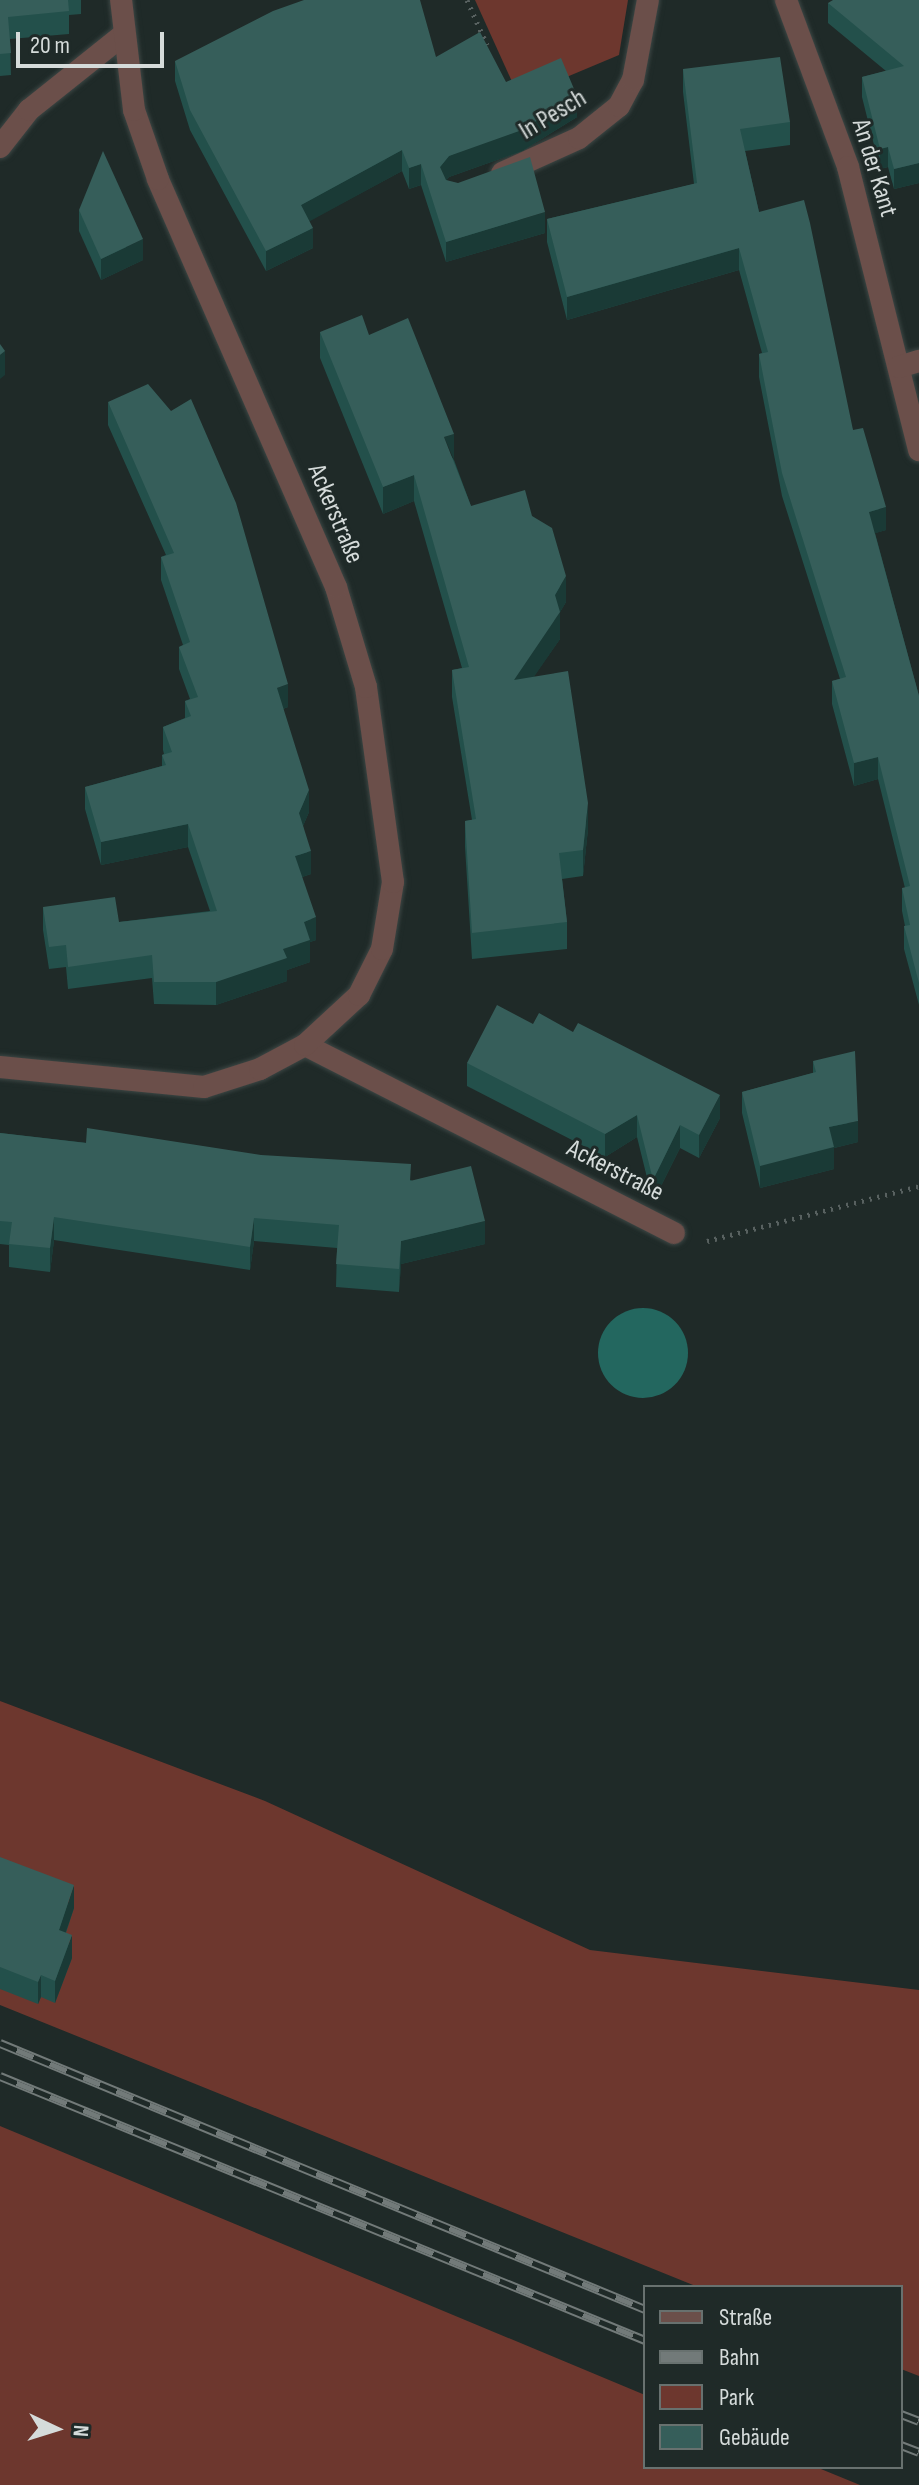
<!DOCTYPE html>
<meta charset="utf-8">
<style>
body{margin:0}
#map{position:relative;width:919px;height:2485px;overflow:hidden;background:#1f2a28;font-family:"Sofia Sans Condensed",sans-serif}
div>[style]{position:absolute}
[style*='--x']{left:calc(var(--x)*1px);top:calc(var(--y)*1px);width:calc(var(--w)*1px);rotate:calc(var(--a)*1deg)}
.green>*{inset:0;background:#6d372e}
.water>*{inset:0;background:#23675f}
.round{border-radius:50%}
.path>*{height:5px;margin-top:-2.5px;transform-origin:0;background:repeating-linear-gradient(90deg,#586160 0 2px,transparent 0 8px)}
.roads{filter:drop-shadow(0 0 2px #3c4644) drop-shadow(0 0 2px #3c4644)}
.minor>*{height:22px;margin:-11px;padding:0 11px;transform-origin:11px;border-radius:11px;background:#6b4f4a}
.rail>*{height:9px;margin-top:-4.5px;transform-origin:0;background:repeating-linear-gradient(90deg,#1f2a28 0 18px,#727a79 0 36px);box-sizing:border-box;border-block:2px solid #727a79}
.wall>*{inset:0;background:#23504b}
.shaded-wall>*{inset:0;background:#1a3a36}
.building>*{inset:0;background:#365e5a}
span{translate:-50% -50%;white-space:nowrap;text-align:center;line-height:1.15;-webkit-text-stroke:6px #1f2a28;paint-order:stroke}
.street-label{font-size:26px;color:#d5dbda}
.legend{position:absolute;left:643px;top:2285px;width:260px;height:184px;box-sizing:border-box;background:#1f2a28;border:2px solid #68716f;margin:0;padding:10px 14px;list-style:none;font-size:24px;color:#d5dbda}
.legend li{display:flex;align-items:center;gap:16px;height:40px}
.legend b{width:40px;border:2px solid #68716f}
.north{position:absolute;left:16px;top:2389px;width:80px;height:80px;-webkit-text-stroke:6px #1f2a28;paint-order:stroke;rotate:94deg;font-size:22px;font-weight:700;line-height:32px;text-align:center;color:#d5dbda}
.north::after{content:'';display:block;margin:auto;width:28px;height:36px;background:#d5dbda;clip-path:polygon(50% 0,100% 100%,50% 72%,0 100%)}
.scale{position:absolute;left:16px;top:32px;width:148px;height:36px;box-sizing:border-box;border:4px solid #d5dbda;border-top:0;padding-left:10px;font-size:24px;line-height:28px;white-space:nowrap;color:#d5dbda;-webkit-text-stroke:6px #1f2a28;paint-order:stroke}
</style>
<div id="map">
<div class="green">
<i style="clip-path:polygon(475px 0,628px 0,619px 55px,519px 97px)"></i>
<i style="clip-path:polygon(0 1701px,265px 1801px,590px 1950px,919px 1990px,919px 2376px,901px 2369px,901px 2287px,698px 2287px,0 2005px)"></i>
<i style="clip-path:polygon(0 2126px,645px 2395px,645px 2467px,816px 2467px,860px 2485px,0 2485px)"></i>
</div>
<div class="water">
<i class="round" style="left:598px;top:1308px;width:90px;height:90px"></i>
</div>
<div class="path">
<i style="--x:467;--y:0;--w:49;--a:66"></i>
<i style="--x:707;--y:1241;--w:219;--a:-14.5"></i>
</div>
<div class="roads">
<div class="minor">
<i style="--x:786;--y:0;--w:178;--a:69.6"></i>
<i style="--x:848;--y:167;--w:292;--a:75.9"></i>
<i style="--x:0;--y:147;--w:47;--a:-51.9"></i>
<i style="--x:29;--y:110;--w:120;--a:-38.6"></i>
<i style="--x:502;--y:173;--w:85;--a:-24.4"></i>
<i style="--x:579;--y:138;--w:51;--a:-38.7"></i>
<i style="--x:619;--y:106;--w:30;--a:-62"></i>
<i style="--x:633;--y:80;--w:81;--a:-79.4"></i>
<i style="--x:899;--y:367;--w:21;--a:-17"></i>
<i style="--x:305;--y:1045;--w:414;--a:27"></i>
<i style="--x:0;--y:1067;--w:205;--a:5.6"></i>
<i style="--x:204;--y:1087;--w:59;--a:-17.8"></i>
<i style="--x:260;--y:1069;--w:51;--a:-28.1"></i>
<i style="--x:305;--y:1045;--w:74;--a:-42.8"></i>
<i style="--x:359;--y:995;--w:51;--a:-63.4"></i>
<i style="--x:382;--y:949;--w:68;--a:-80.7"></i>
<i style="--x:393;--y:882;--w:197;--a:-97.9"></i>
<i style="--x:366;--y:687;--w:104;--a:-106.7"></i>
<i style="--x:336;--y:587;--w:445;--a:-113.6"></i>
<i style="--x:158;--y:179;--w:73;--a:-109.2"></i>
<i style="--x:134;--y:110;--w:111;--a:-96.7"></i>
</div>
</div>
<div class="rail">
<i style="--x:0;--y:2043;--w:698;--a:22.41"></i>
<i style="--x:0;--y:2076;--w:697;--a:22.26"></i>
<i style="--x:901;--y:2414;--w:19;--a:21"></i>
<i style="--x:901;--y:2445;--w:19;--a:21"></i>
</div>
<div class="wall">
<i style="clip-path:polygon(0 0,81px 0,81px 14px,69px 15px,69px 34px,10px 39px,11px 75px,0 76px)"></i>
<i style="clip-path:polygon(919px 0,919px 183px,894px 189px,888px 167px,880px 169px,862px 97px,862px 77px,886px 71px,828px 23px,828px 3px)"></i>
<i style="clip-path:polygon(436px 57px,506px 82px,577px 117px,522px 151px,449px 177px,446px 180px,545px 233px,446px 262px,421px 185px,409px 189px,402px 171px,309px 221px,313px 248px,266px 271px,190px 130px,175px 81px,175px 61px)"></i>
<i style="clip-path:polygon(683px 69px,790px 122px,790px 145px,745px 151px,759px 212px,853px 430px,886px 530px,875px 533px,919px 696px,919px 1005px,904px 949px,904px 926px,905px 926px,902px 911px,902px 888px,905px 888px,878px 779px,854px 786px,832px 704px,832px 681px,840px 679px,782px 496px,759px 377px,759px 354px,762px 353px,739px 270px,567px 320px,547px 242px,547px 219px,694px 184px,683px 92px)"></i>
<i style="clip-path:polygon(79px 210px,143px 260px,101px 280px,79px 231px)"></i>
<i style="clip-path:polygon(320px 332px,369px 335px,454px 460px,471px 506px,532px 516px,566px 602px,560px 612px,560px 639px,534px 676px,588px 829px,583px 876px,562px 879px,567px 922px,567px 949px,472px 959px,465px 847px,465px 821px,472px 820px,452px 697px,452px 670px,462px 668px,414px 501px,383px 514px,320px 358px)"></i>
<i style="clip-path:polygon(108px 402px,288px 707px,283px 709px,309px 812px,303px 826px,311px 874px,302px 877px,316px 940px,310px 942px,310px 962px,287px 970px,287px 981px,216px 1005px,154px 1004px,152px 978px,68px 989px,66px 967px,49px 969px,43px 930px,43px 907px,119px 922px,210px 911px,188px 847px,101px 865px,85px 809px,85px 787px,162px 766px,162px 755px,164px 754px,163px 750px,163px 727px,185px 718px,185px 701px,190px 699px,179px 669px,179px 647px,183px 645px,161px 580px,161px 557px,166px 555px,108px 425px)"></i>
<i style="clip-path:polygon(813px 1061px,858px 1142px,834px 1148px,834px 1169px,760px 1188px,742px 1113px,742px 1092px,813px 1073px)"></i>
<i style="clip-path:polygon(467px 1063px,720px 1118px,699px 1158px,680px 1148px,653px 1202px,637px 1137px,605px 1157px,467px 1086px)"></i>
<i style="clip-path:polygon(0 1133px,411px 1180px,485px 1244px,401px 1264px,399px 1292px,336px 1287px,337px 1248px,254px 1241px,250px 1270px,54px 1240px,50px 1272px,9px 1267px,9px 1245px,0 1244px)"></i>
<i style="clip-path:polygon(0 1857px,74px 1908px,66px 1933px,72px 1958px,55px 2003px,41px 1997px,38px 2004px,0 1989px)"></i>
</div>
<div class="shaded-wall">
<i style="clip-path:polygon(577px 96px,577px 117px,522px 151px,449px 177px,440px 188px,440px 167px,449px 156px)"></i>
<i style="clip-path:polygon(888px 147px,888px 167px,880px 169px,880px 149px)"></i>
<i style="clip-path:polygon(402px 150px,402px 171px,301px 226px,301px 205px)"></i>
<i style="clip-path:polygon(919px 163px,919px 183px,894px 189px,894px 169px)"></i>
<i style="clip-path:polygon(421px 164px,421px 185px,409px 189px,409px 168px)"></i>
<i style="clip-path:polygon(545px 212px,545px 233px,446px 262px,446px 242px)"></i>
<i style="clip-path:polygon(313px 228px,313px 248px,266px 271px,266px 251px)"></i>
<i style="clip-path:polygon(143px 239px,143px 260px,101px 280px,101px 259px)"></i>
<i style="clip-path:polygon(739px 248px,739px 270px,567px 320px,567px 297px)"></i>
<i style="clip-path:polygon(5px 351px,5px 375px,0 379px,0 355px)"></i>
<i style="clip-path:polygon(454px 434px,454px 460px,444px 437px)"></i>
<i style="clip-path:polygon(414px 475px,414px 501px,383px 514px,383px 487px)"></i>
<i style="clip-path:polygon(886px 507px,886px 530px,869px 535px,869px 512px)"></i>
<i style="clip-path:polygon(566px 576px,566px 602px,559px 614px,560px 612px,560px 639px,514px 706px,514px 680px,555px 595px)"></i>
<i style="clip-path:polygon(288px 684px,288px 707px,277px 711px,277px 688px)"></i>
<i style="clip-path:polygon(878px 757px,878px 779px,854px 786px,854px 763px)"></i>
<i style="clip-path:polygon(309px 790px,309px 812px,299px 835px,299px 813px)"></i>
<i style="clip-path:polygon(588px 803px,588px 829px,583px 876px,583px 850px)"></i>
<i style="clip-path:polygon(188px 824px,188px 847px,101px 865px,101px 842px)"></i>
<i style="clip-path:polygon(311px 851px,311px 874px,295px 879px,295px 856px)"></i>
<i style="clip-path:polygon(316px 917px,316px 940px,310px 942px,310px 962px,287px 970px,287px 981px,216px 1005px,216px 982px,283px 949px,304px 922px)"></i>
<i style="clip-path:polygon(720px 1095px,720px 1118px,699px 1158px,699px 1135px)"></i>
<i style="clip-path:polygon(637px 1115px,637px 1137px,605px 1157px,605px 1134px)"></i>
<i style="clip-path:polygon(858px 1121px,858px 1142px,834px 1148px,834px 1169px,760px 1188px,760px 1166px,829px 1127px)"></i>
<i style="clip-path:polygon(680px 1125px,680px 1148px,653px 1202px,653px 1180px)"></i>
<i style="clip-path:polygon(54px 1217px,54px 1240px,50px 1272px,50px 1248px)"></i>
<i style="clip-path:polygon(254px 1218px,254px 1241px,250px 1270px,250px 1247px)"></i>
<i style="clip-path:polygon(485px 1221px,485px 1244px,401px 1264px,399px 1292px,401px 1241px)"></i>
<i style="clip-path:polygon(74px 1885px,74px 1908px,59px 1952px,59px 1930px)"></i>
<i style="clip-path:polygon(72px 1935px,72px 1958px,55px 2003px,55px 1981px)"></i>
<i style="clip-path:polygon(41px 1975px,41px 1997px,38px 2004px,38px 1982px)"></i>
</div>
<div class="building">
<i style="clip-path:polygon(0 0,68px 0,69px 11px,8px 17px,11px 53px,0 54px)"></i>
<i style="clip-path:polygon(304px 0,420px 0,436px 57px,480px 32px,506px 82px,561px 58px,577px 96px,522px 130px,449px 156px,440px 167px,446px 180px,458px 183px,530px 157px,545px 212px,446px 242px,421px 164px,409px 168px,402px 150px,301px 205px,313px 228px,266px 251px,190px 110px,175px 61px,273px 11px)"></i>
<i style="clip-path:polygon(833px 0,919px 0,919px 163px,894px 169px,888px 147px,880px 149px,862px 77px,904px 66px,828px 3px)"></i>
<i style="clip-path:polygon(780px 57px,790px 122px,740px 129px,759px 212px,804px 200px,810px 223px,853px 430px,863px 428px,886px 507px,869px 512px,919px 696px,919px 983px,904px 926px,910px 925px,902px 888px,910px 886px,878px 757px,854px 763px,832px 681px,846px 677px,782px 473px,759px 354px,768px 352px,739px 248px,567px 297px,547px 219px,697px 183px,683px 69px)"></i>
<i style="clip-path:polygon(103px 151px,143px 239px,101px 259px,79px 210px)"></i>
<i style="clip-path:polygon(362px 315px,369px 335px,408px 318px,454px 434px,444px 437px,471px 506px,525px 490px,532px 516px,552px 528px,566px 576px,555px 595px,560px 612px,514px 680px,568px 671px,588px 803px,583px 850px,559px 853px,567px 922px,472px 933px,465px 821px,476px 819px,452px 670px,469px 667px,414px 475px,383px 487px,320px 332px)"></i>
<i style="clip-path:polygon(0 344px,5px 351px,0 355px)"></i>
<i style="clip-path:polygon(148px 384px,171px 411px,191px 399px,236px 503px,288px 684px,277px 688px,309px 790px,299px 813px,311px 851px,295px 856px,316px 917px,304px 922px,310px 940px,283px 949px,287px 958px,216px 982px,154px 982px,152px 955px,68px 967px,66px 945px,49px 947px,43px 907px,115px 897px,119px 922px,217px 911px,188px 824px,101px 842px,85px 787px,166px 765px,162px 755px,172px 752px,163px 727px,191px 716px,185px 701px,198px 697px,179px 647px,190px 642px,161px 557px,174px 553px,108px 402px)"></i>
<i style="clip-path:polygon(497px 1005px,533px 1024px,539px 1013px,573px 1032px,578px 1023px,720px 1095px,699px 1135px,680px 1125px,653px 1180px,637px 1115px,605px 1134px,467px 1063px)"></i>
<i style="clip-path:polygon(855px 1051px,858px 1121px,829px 1127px,834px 1147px,760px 1166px,742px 1092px,816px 1072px,813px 1061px)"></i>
<i style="clip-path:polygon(87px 1128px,261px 1155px,411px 1164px,410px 1181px,471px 1166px,485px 1221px,401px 1241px,399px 1269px,336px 1264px,339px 1225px,254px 1218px,250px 1247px,54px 1217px,50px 1248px,9px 1244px,12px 1222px,0 1221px,0 1133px,86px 1143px)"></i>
<i style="clip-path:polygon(0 1857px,74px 1885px,59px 1930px,72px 1935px,55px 1981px,41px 1975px,38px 1982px,0 1967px)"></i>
</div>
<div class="street-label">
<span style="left:553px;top:115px;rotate:-31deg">In Pesch</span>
<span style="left:874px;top:168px;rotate:73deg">An der Kant</span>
<span style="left:335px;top:514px;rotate:67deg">Ackerstraße</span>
<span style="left:615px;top:1171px;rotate:27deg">Ackerstraße</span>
</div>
<ul class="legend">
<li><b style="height:10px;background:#6b4f4a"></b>Straße</li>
<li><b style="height:10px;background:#727a79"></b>Bahn</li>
<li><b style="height:22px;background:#6d372e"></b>Park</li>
<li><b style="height:22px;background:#365e5a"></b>Gebäude</li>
</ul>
<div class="north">N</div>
<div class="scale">20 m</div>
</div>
